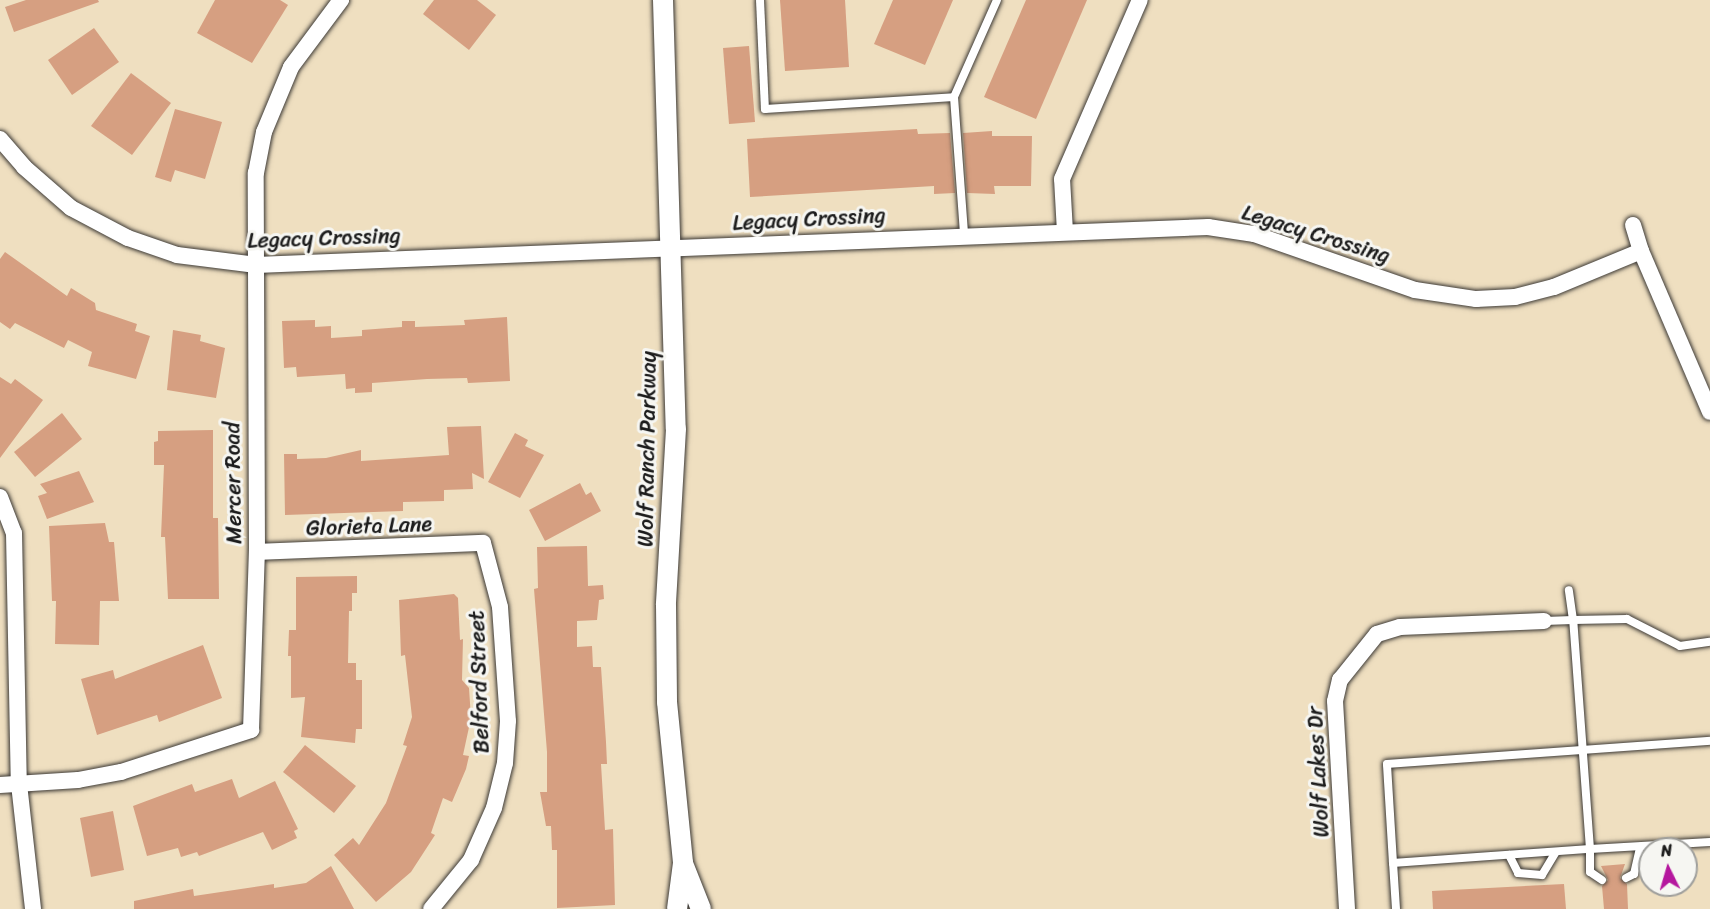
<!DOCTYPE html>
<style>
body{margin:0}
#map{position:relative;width:1710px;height:909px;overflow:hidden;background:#efdfc0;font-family:Sriracha,sans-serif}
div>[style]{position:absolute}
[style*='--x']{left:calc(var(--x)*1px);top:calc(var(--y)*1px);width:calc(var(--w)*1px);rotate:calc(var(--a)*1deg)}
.building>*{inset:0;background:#d69f81}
.roads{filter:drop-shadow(0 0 2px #3c3935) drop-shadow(0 0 2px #3c3935)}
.service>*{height:8px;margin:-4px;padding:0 4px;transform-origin:4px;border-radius:4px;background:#fff}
.minor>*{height:16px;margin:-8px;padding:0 8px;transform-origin:8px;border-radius:8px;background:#fff}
.tertiary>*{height:20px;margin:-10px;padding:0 10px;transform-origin:10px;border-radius:10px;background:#fff}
span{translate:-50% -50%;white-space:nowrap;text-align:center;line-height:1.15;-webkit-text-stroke:6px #f6f6f2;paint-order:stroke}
.street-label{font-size:22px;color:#1c1c1c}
.north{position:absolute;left:1638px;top:837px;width:60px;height:60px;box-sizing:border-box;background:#f6f6f2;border:2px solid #9f9f9c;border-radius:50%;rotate:355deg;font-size:16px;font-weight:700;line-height:24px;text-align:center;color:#1c1c1c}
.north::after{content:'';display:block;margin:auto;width:21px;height:27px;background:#b5179e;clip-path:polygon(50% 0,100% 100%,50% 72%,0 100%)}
</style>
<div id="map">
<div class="building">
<i style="clip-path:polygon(26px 0,98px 0,99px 2px,14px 32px,5px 7px)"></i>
<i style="clip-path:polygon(215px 0,280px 0,288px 5px,252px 63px,197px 33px)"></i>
<i style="clip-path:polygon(434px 0,477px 0,496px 15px,469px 50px,423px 14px)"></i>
<i style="clip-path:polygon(780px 0,845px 0,849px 67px,785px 71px)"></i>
<i style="clip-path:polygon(893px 0,953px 0,925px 65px,874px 44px)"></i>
<i style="clip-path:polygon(1026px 0,1087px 0,1036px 119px,984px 97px)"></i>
<i style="clip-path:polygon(94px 28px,119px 62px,72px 95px,48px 60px)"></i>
<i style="clip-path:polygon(749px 46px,755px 122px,729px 124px,723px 48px)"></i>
<i style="clip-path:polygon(131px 73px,171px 103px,132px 155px,91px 126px)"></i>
<i style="clip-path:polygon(175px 109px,222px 122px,205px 179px,175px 170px,171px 182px,155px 177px)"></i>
<i style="clip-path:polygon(917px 129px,918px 134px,950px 133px,955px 193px,934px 194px,934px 186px,750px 197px,747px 139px)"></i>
<i style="clip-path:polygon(992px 131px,992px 136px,1032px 136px,1031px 186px,994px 186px,995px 194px,967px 193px,963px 133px)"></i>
<i style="clip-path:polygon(5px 252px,67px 296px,71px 288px,95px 303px,96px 310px,137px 324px,135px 331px,150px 336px,136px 379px,88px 366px,92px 352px,68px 340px,64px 348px,15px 323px,10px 329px,0 322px,0 259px)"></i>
<i style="clip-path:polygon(507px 317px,510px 381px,468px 383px,467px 378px,427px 379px,372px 383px,372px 392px,355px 393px,355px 388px,346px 389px,345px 374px,297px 377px,296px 367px,284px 368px,282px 321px,315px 320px,315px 327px,331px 326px,331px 338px,362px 336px,362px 330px,402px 327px,402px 321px,415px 321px,415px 327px,465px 325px,464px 320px)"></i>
<i style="clip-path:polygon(173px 330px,201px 335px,200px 341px,225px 348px,216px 398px,167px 390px)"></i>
<i style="clip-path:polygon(0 377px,11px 384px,15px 379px,43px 400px,0 458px)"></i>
<i style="clip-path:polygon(62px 413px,82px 439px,35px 477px,14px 452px)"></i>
<i style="clip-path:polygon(481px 426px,484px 479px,472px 473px,473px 489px,444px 490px,444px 501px,403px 502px,403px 511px,285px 515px,284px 454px,297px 454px,297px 459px,326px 458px,361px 450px,361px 461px,449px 455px,447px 427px)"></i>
<i style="clip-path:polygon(213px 430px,213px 518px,218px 518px,219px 599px,168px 599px,165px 537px,161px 537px,164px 465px,154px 465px,154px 442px,158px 441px,158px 431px)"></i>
<i style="clip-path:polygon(515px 433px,528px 440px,525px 446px,544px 455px,520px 498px,488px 482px)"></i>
<i style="clip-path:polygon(79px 471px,94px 502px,47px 519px,38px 496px,47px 493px,40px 484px)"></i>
<i style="clip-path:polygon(580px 483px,586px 495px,591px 492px,601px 511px,545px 541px,529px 510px)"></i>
<i style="clip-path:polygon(105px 523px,109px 542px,114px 542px,119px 601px,100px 601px,99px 645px,55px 644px,56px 601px,52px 601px,49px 526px)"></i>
<i style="clip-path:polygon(587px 546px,588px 586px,603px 585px,604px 599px,599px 600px,597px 620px,577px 621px,577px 647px,592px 646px,593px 667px,601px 667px,606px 742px,607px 764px,601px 764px,605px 830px,613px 829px,615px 905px,557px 908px,557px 850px,552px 850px,551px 826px,546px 826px,540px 792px,547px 792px,547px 752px,534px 589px,538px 588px,537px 547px)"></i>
<i style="clip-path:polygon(357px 576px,357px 593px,352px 593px,352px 611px,349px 611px,348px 663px,356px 663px,356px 680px,362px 680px,362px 729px,356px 729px,355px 743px,301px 737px,305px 697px,291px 698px,291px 656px,288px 656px,289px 630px,296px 630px,296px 577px)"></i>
<i style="clip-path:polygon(454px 594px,458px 598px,460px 640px,463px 639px,462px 680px,469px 688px,471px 718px,463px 755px,469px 756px,466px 769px,452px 802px,443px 798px,431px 833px,435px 835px,411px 872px,376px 902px,334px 855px,353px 838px,359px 845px,386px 803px,407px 746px,403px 745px,412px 717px,405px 655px,401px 656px,399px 600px)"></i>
<i style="clip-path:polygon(203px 645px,222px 698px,159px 722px,157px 715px,97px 735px,81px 679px,113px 670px,115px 679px)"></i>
<i style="clip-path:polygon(305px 745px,356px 786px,334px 813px,283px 772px)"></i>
<i style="clip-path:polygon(232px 779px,239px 798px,275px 781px,298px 829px,294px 831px,297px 838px,272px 850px,263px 832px,199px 856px,197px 852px,181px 857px,178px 848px,147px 856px,133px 806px,192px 784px,195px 792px)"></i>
<i style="clip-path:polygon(113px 811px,124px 870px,91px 877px,80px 818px)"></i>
<i style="clip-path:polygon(1625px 864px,1620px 878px,1627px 884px,1628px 909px,1604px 909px,1602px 886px,1608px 880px,1601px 866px)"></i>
<i style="clip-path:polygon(331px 866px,354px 909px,134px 909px,134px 901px,193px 889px,194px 896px,274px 884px,274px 888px,306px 883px)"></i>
<i style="clip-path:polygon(1564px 884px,1566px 909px,1433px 909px,1432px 891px)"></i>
</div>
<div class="roads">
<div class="service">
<i style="--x:760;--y:0;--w:109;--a:87.4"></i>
<i style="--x:765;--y:109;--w:189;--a:-3.6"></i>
<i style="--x:954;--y:97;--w:106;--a:-66.1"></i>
<i style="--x:954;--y:97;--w:137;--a:85.8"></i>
<i style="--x:1544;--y:621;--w:29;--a:-2"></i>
<i style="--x:1573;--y:620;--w:30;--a:-98"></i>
<i style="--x:1509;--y:855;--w:20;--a:63"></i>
<i style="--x:1518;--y:873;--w:24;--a:5"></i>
<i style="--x:1542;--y:875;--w:26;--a:-59"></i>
<i style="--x:1393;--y:863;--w:99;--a:-93.5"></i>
<i style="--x:1387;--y:764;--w:324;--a:-4.1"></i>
<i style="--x:1626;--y:878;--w:9;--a:-27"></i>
<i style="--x:1634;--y:874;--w:28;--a:-77"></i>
<i style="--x:1602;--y:880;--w:14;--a:-146"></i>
<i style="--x:1590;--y:872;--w:23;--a:-90"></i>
<i style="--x:1590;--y:849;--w:120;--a:-3.3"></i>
<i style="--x:1396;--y:909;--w:46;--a:-93.7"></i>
<i style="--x:1393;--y:863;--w:197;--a:-4.1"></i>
<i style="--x:1590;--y:849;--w:230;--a:-94.2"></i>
<i style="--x:1573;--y:620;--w:54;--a:-1.1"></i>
<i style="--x:1627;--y:619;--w:59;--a:27"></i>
<i style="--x:1680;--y:646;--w:30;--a:-8"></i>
</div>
<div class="minor">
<i style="--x:0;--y:139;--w:37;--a:49"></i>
<i style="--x:24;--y:167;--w:62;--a:41.1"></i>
<i style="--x:71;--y:208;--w:64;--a:27.8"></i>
<i style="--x:128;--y:238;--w:52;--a:19.1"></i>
<i style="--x:177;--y:255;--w:80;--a:7.2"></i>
<i style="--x:256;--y:265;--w:953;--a:-2.29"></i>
<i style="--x:1208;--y:227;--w:47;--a:8.7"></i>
<i style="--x:1254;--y:234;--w:170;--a:19.2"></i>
<i style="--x:1415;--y:290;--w:62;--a:8.4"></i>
<i style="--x:1476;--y:299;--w:39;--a:-3"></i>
<i style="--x:1515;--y:297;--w:40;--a:-14.4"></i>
<i style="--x:1554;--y:287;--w:94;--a:-22.5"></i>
<i style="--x:1633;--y:225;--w:27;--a:73"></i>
<i style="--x:1641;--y:251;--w:175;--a:66.8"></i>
<i style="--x:1065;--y:232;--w:53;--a:-93.2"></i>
<i style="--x:1062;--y:179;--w:195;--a:-66.5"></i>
<i style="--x:0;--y:497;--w:39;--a:69"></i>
<i style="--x:14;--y:533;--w:251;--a:88.9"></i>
<i style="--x:19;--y:784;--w:126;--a:83.6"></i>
<i style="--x:257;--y:552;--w:226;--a:-2.3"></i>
<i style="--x:483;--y:543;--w:66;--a:75.1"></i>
<i style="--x:500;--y:607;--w:114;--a:86"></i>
<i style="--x:508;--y:721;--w:42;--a:94.1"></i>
<i style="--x:505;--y:763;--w:46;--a:103.7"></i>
<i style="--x:494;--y:808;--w:57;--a:113.9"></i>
<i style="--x:471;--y:860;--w:63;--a:129.2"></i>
<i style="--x:0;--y:785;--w:78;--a:-3.7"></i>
<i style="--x:78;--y:780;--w:44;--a:-10.5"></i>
<i style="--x:121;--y:772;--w:137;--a:-17.9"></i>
<i style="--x:251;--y:730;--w:178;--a:-88.1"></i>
<i style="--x:257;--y:552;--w:379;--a:-90.2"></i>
<i style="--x:256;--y:173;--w:42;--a:-79"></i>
<i style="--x:264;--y:132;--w:70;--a:-67.4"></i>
<i style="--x:291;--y:67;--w:84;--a:-53.3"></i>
<i style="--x:1347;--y:909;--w:208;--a:-93.3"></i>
<i style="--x:1335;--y:701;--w:22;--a:-77"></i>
<i style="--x:1340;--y:680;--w:59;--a:-51.2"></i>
<i style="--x:1377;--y:634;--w:24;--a:-17"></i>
<i style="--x:1400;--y:627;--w:144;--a:-2.4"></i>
</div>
<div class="tertiary">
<i style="--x:663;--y:0;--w:429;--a:88.3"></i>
<i style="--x:676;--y:429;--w:176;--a:93.3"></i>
<i style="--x:666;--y:605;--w:97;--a:89.4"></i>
<i style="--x:667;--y:702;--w:162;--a:84.3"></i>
<i style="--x:683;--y:863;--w:46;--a:97.4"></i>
<i style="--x:684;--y:866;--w:46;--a:68.4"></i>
</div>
</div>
<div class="street-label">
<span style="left:809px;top:219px;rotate:-3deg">Legacy Crossing</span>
<span style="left:1316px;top:234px;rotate:17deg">Legacy Crossing</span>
<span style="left:324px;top:238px;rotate:-2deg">Legacy Crossing</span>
<span style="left:647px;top:449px;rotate:-89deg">Wolf Ranch Parkway</span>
<span style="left:233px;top:483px;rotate:-91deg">Mercer Road</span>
<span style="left:369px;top:526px;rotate:-2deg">Glorieta Lane</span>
<span style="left:479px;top:682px;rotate:-92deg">Belford Street</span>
<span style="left:1318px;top:772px;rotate:-93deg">Wolf Lakes Dr</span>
</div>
<div class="north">N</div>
</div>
